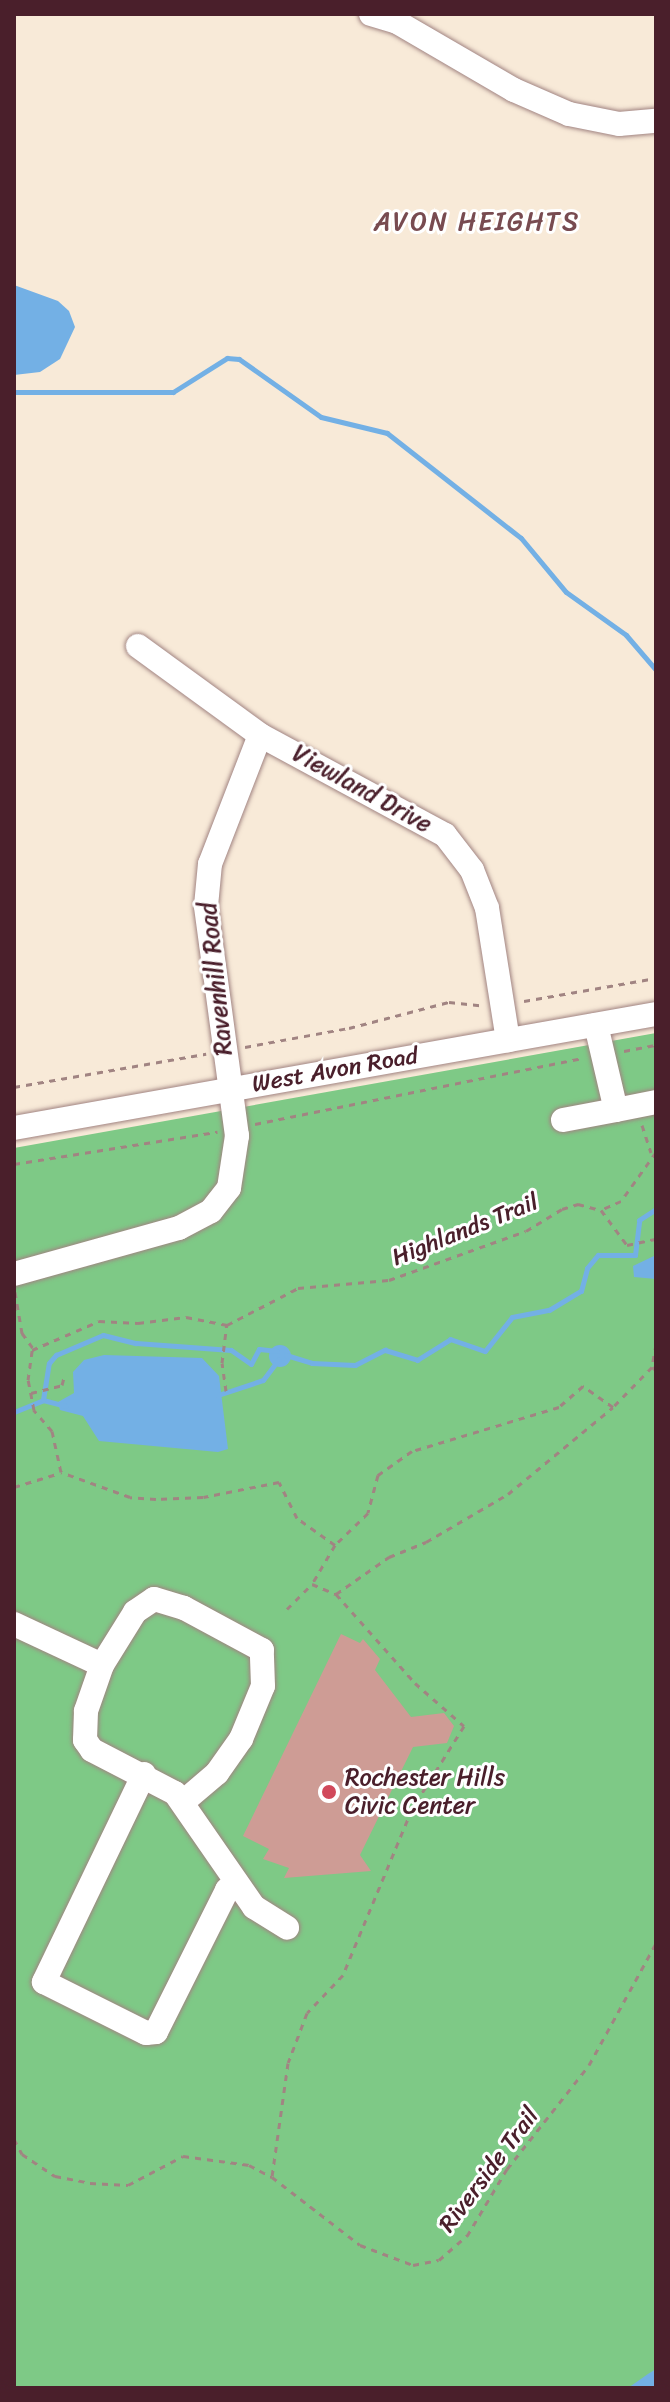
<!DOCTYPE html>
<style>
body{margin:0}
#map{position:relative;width:670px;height:2402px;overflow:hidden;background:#f8ead8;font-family:Sriracha,sans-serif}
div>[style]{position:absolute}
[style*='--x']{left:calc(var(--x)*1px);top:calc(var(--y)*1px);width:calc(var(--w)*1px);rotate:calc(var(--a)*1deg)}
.green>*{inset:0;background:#7ec986}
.water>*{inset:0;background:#73b0e5}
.round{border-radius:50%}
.stream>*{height:5px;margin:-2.5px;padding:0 2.5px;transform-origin:2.5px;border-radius:2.5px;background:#73b0e5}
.building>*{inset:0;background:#ce9c95}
.path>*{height:3px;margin-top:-1.5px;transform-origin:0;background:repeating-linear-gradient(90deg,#a18482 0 6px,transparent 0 12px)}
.roads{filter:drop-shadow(0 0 2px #a18482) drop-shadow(0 0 2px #a18482)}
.minor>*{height:24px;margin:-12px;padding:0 12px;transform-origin:12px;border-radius:12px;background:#fff}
.dots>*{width:22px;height:22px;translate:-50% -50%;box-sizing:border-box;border:4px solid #fff;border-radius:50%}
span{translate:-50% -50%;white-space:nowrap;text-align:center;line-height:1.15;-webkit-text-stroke:6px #fff;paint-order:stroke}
.street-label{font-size:24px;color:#4a1f2b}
.poi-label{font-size:24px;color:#4a1f2b}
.left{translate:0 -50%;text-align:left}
.neighbourhood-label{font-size:26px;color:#784b50;letter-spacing:2px}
.frame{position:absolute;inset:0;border:16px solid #4a1f2b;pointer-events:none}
</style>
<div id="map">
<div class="green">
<i style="clip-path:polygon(656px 1033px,656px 2388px,14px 2388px,14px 1148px)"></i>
</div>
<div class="water">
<i style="clip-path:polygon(14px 285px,58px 301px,69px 311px,75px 327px,60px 359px,40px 372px,14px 375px)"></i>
<i style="clip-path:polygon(656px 1255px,656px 1279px,634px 1277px,633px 1266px)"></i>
<i class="round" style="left:269px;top:1345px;width:22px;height:22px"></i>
<i style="clip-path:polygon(104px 1355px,202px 1358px,219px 1376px,228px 1449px,218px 1452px,99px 1441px,83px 1416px,60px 1410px,58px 1402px,74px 1393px,73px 1372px,84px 1360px)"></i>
<i style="clip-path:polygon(656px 2369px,656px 2388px,628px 2388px,648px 2374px)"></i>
</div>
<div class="stream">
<i style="--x:14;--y:392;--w:159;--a:0"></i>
<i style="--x:173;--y:392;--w:64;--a:-32.2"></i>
<i style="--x:227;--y:358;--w:12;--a:5"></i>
<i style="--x:239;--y:359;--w:100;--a:35.3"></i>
<i style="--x:321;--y:417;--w:68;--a:13.6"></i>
<i style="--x:387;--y:433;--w:170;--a:38.1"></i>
<i style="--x:521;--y:538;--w:70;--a:50.2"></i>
<i style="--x:566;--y:592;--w:74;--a:35.6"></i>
<i style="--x:626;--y:635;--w:46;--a:49.4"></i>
<i style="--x:286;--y:1355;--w:27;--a:17"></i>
<i style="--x:312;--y:1363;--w:43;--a:2.7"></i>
<i style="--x:355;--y:1365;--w:34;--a:-27"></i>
<i style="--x:385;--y:1350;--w:34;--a:17"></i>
<i style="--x:417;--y:1360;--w:39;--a:-32"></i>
<i style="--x:450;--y:1339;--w:37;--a:19"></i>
<i style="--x:485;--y:1351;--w:43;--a:-51.5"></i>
<i style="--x:512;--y:1317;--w:38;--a:-11"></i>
<i style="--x:549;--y:1310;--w:37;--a:-31"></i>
<i style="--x:581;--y:1291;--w:24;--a:-75"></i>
<i style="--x:587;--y:1268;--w:17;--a:-50"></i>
<i style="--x:598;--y:1255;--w:37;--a:0"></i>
<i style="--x:635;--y:1255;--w:35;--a:-83"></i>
<i style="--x:639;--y:1220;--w:20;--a:-33"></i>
<i style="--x:218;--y:1395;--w:47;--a:-18.4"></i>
<i style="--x:263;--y:1380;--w:26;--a:-53"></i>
<i style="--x:43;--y:1400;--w:23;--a:15"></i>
<i style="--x:14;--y:1412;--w:31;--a:-22"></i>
<i style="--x:43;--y:1400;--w:37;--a:-81"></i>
<i style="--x:49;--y:1363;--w:11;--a:-49"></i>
<i style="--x:56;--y:1355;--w:51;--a:-23.1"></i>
<i style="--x:103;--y:1335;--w:34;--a:14"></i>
<i style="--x:136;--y:1343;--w:95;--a:4.2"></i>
<i style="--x:231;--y:1350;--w:24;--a:35"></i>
<i style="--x:251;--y:1364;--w:17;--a:-62"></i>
<i style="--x:259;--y:1349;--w:18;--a:6"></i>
</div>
<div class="building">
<i style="clip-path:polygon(341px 1634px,360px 1643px,363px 1639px,380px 1659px,375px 1670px,411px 1717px,444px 1713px,454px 1726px,447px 1743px,413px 1747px,360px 1855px,371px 1871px,284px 1878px,289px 1868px,263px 1859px,269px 1849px,243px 1836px)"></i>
</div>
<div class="path">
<i style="--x:524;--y:1001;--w:134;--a:-9.9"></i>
<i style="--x:245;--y:1047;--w:106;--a:-10.4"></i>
<i style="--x:349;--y:1028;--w:103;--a:-14.6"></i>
<i style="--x:449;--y:1002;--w:31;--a:6"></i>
<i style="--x:624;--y:1051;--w:33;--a:-11"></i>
<i style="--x:14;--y:1087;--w:195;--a:-9.8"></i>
<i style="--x:255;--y:1124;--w:333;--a:-11.4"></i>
<i style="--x:642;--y:1125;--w:29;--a:72"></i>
<i style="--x:656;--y:1152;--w:60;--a:125.5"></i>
<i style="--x:621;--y:1201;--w:22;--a:156"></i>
<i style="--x:601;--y:1210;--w:44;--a:53.4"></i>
<i style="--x:627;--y:1245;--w:30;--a:-12"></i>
<i style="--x:14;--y:1164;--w:206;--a:-9"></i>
<i style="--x:15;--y:1292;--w:42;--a:80.3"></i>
<i style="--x:22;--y:1333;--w:19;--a:54"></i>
<i style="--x:656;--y:1344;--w:23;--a:100"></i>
<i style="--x:652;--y:1367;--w:5;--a:37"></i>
<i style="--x:652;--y:1367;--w:56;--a:134.3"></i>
<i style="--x:613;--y:1407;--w:37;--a:-145"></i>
<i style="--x:583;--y:1386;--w:32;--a:139"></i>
<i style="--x:559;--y:1407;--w:153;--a:163.3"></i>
<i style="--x:412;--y:1451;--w:42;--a:144.8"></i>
<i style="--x:378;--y:1475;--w:39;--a:105"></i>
<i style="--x:368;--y:1513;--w:46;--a:135.9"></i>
<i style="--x:335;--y:1545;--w:45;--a:120.5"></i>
<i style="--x:312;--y:1584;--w:26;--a:23"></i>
<i style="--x:336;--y:1594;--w:119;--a:48.4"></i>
<i style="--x:415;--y:1683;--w:65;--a:41.3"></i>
<i style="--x:464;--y:1726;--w:98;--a:122.1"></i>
<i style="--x:412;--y:1809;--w:180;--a:112.6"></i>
<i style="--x:343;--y:1975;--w:52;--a:133.5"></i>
<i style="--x:307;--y:2013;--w:53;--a:110.8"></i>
<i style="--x:288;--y:2063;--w:115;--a:98"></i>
<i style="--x:272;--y:2177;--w:111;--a:37.7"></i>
<i style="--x:360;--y:2245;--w:57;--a:20.7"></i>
<i style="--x:413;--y:2265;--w:26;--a:-11"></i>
<i style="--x:439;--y:2260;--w:37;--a:-41"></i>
<i style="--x:467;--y:2236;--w:78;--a:-59.2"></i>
<i style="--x:507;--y:2169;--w:132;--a:-51.7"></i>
<i style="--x:589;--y:2065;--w:139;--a:-61.2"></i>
<i style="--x:226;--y:1391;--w:28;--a:-98"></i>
<i style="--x:222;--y:1363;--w:38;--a:-83"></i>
<i style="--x:31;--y:1393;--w:32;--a:-14"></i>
<i style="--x:62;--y:1385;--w:11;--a:-75"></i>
<i style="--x:14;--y:1487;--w:48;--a:-16.9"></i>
<i style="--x:335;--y:1545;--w:47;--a:-144.6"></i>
<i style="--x:297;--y:1518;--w:40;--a:-116.6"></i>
<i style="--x:279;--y:1482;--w:77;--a:168.8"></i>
<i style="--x:203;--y:1497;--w:47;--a:177.6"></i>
<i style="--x:156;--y:1499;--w:26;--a:-176"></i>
<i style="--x:130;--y:1497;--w:73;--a:-160.1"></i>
<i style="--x:61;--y:1472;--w:42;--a:-102.4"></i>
<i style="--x:52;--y:1431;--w:28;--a:-131"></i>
<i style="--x:34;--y:1410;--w:31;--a:-101"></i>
<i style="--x:28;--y:1380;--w:30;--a:-82"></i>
<i style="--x:32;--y:1350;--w:73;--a:-23.4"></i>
<i style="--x:99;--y:1321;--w:39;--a:3"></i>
<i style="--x:138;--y:1323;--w:48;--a:-7.1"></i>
<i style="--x:186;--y:1317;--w:42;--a:11"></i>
<i style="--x:227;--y:1325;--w:80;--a:-27.5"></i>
<i style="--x:298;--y:1288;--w:91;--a:-5"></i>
<i style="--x:389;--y:1280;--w:145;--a:-19.7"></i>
<i style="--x:526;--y:1231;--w:42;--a:-31.4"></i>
<i style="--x:562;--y:1209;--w:17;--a:-17"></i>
<i style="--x:578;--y:1204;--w:24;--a:15"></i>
<i style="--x:336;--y:1594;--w:65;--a:-34.9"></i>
<i style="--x:389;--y:1557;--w:40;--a:-22"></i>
<i style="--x:426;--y:1542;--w:95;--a:-30.3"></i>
<i style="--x:508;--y:1494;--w:136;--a:-39.6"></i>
<i style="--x:287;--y:1609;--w:35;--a:-45"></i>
<i style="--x:14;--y:2139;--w:17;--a:62"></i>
<i style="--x:22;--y:2154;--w:40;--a:34"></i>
<i style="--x:55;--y:2176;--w:36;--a:11"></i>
<i style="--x:90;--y:2183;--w:38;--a:3"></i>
<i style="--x:128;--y:2185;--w:62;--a:-27.8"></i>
<i style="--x:183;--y:2156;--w:67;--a:7.8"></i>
<i style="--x:249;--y:2165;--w:26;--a:28"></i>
</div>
<div class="roads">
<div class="minor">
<i style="--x:371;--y:14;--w:27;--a:17"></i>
<i style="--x:397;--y:22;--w:135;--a:30.2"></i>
<i style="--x:514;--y:90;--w:60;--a:23.6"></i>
<i style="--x:569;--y:114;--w:51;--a:11.3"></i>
<i style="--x:619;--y:124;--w:37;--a:-5"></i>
<i style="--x:138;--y:646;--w:151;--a:36.1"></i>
<i style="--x:260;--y:735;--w:210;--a:28.4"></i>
<i style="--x:445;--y:835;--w:44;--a:52.4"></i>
<i style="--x:472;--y:870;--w:41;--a:68.5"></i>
<i style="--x:487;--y:908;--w:134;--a:81"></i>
<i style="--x:596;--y:1025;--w:87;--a:76.8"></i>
<i style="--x:616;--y:1110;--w:41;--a:-11.3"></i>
<i style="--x:563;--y:1120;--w:54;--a:-10.7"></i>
<i style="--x:14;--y:1128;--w:652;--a:-10.07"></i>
<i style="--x:14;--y:1274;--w:171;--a:-15.6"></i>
<i style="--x:179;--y:1228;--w:36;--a:-28"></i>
<i style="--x:211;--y:1211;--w:29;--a:-52"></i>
<i style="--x:229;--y:1188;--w:53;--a:-81.3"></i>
<i style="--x:237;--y:1136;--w:232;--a:-97.7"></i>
<i style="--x:206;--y:906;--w:42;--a:-84.6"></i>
<i style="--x:210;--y:864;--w:138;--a:-68.8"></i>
<i style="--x:14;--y:1624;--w:97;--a:25"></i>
<i style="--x:144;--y:1774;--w:231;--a:115.7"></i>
<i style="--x:44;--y:1982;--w:114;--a:26.6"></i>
<i style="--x:146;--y:2033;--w:10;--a:-6"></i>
<i style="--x:156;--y:2032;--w:159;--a:-63.4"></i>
<i style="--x:227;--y:1890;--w:12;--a:-42"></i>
<i style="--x:183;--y:1802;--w:45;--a:-40.5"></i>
<i style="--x:217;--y:1773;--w:42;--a:-54.8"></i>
<i style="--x:241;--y:1739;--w:57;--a:-67.5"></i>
<i style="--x:263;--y:1686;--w:36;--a:-92"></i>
<i style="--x:262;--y:1650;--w:89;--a:-151.7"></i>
<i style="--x:184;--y:1608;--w:31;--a:-163"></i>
<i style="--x:154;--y:1599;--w:23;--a:146"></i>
<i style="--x:135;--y:1612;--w:62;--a:121.9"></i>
<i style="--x:102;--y:1665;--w:49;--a:109.2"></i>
<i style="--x:86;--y:1711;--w:29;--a:92"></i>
<i style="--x:85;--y:1740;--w:12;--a:55"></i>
<i style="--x:92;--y:1750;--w:93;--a:27.4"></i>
<i style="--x:175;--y:1793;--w:139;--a:55.3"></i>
<i style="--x:254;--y:1907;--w:39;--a:32"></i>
</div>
</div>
<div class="dots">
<i style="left:329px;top:1792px;background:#d1495b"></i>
</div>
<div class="street-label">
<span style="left:362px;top:789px;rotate:29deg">Viewland Drive</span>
<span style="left:216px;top:979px;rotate:-96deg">Ravenhill Road</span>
<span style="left:335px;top:1070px;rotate:-10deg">West Avon Road</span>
<span style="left:465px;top:1230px;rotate:-22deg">Highlands Trail</span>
<span style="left:489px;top:2170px;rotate:-53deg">Riverside Trail</span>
</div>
<div class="poi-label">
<span class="left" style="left:345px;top:1792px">Rochester Hills<br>Civic Center</span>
</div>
<div class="neighbourhood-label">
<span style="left:477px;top:222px">AVON HEIGHTS</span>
</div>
<div class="frame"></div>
</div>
